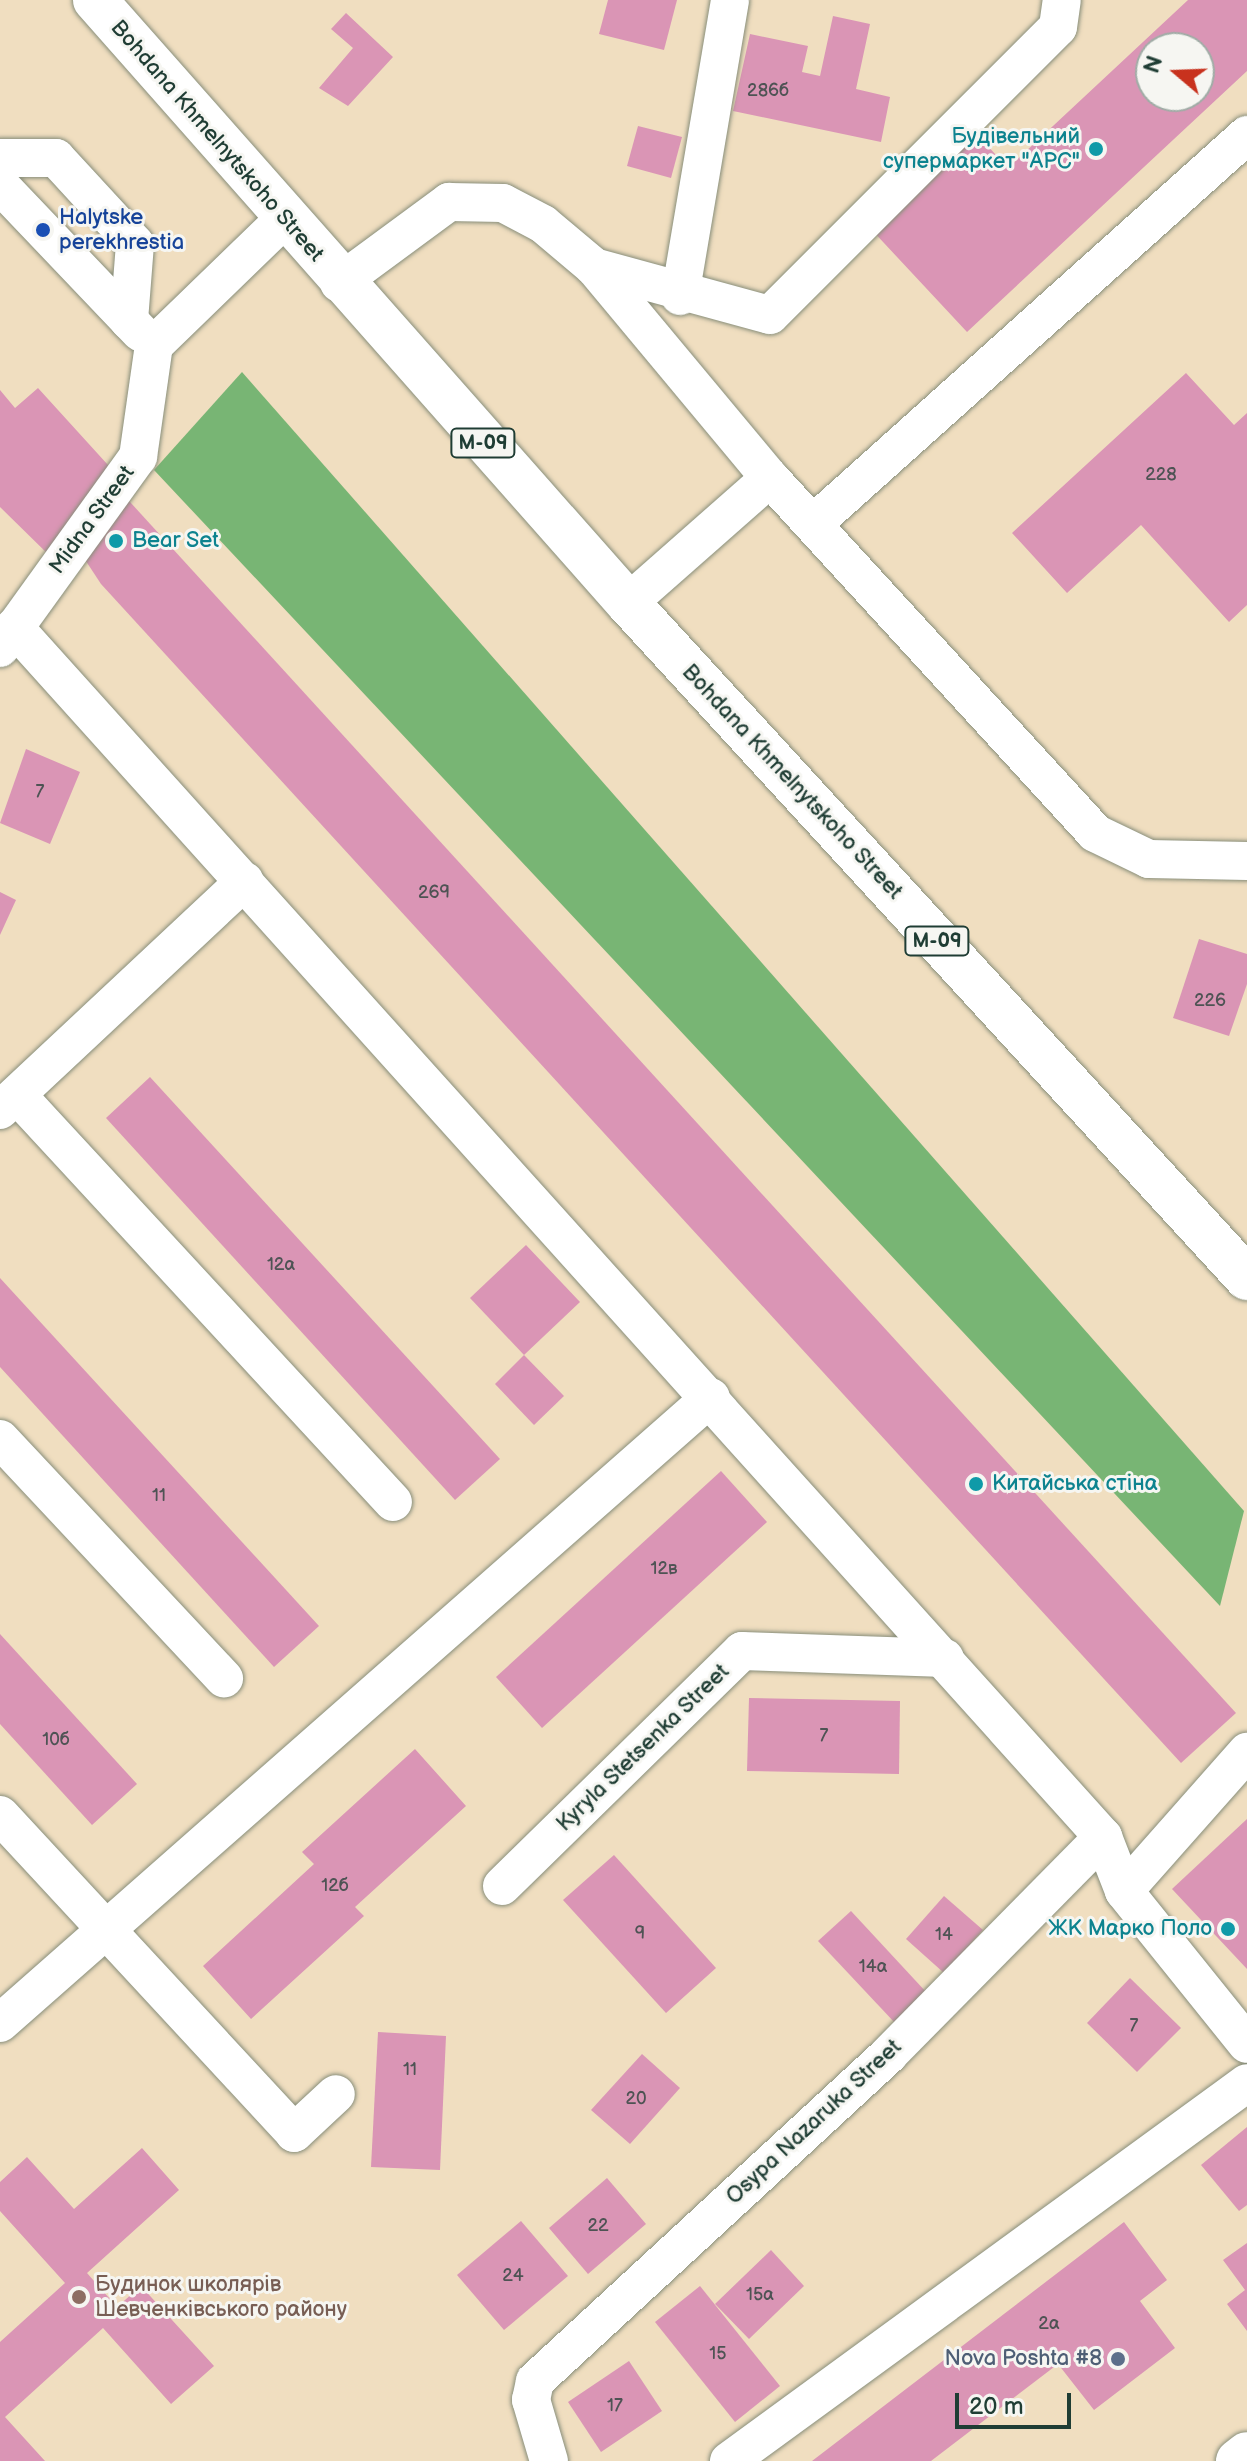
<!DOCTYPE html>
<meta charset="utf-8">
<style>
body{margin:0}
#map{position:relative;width:1247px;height:2461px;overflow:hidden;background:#f0dec0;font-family:"Balsamiq Sans",sans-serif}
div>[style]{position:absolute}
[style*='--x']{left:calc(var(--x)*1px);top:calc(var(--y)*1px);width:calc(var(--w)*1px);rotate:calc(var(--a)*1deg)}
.forest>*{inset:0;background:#78b574}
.building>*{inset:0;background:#da95b5}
.roads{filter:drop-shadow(0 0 2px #888e7a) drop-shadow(0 0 2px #888e7a)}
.minor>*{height:38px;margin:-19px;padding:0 19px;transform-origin:19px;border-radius:19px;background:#fff}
.major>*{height:44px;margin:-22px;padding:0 22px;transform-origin:22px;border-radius:22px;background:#fff}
.dots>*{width:22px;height:22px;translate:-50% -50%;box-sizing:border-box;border:4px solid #f6f6f2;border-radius:50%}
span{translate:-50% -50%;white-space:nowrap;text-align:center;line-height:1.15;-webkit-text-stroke:6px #f6f6f2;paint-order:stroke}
.number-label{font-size:18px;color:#4e5354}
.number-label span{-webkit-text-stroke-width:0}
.shield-label span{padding:2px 6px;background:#f6f6f2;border:2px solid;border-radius:6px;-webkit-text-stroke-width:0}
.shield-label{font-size:20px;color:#1f3d34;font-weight:700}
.culture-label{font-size:22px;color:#0d838f}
.right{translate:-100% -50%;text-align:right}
.left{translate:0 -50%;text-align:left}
.street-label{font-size:22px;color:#1f3d34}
.transit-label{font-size:22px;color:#164399}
.education-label{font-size:22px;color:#785e54}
.service-label{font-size:22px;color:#4e5e75}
.north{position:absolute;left:1135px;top:32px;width:80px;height:80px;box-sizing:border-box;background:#f6f6f2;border:2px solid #a0aca6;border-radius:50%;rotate:289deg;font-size:22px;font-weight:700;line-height:32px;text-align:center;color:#1f3d34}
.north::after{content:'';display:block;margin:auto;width:28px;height:36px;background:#c8321e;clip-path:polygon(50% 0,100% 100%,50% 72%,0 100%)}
.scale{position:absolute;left:955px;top:2393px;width:116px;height:36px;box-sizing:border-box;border:4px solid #1f3d34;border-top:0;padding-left:10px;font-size:24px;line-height:28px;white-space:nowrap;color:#1f3d34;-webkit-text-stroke:6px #f6f6f2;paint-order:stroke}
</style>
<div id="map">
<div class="forest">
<i style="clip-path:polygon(242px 372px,1244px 1511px,1220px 1606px,154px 470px)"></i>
</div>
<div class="building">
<i style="clip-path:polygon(608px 0,677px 0,664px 50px,599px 34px)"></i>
<i style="clip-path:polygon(evenodd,1188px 0,1247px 0,1247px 71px,967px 332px,870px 228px,973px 130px,1008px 168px,1188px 0,1151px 48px,1199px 48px,1199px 96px,1151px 96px,1151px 48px)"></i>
<i style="clip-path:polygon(346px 13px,393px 57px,348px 106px,319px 88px,353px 48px,331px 29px)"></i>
<i style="clip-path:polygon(833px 16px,870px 24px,856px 89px,890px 97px,881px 142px,733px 111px,750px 34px,808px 46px,802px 72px,820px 76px)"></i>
<i style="clip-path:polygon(638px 126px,682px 137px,671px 178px,627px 166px)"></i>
<i style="clip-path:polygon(1186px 373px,1234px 425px,1247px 413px,1247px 605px,1229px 622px,1141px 525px,1067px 593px,1012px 533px)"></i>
<i style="clip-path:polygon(38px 388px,118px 476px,54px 560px,0 507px,0 390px,15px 408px)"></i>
<i style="clip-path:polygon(120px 491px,1236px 1713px,1181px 1763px,101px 584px,78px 549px)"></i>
<i style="clip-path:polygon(26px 749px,80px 772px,50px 844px,0 823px)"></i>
<i style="clip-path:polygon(0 892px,16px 900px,0 935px)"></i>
<i style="clip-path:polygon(1199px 939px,1247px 954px,1247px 984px,1229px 1036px,1173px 1018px)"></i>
<i style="clip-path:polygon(150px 1077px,500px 1459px,455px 1500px,106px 1118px)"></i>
<i style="clip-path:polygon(526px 1245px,580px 1302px,524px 1355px,470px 1298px)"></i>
<i style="clip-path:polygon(0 1278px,319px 1626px,274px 1667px,0 1367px)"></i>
<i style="clip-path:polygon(524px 1355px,564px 1396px,534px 1425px,495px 1384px)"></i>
<i style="clip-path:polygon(721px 1471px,767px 1522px,542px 1728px,496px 1677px)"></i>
<i style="clip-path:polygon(0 1634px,137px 1784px,92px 1825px,0 1724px)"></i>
<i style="clip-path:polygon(749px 1698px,900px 1701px,899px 1774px,747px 1771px)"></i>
<i style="clip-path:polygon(415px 1749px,466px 1806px,355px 1907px,364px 1916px,251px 2019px,203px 1966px,314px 1864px,302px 1852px)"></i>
<i style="clip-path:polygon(1247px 1819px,1247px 1969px,1172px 1889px)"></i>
<i style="clip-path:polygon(614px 1855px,716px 1968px,666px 2013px,563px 1900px)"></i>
<i style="clip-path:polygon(944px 1896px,983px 1930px,944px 1973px,906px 1939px)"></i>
<i style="clip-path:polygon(851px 1911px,927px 1993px,895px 2023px,818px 1941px)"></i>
<i style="clip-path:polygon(1130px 1978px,1181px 2028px,1137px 2072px,1087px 2023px)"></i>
<i style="clip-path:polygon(378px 2032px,446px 2036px,440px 2170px,371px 2167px)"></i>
<i style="clip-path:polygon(642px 2054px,680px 2088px,630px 2144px,591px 2110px)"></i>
<i style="clip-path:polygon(1247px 2127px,1247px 2205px,1239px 2211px,1201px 2165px)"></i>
<i style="clip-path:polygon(142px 2148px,179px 2190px,87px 2273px,117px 2307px,141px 2286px,214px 2366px,171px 2404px,103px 2328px,5px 2417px,45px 2461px,0 2461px,0 2342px,65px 2283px,0 2211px,0 2182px,27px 2157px,74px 2209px)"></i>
<i style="clip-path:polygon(607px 2178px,646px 2224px,588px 2274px,549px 2228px)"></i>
<i style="clip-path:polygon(521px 2221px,568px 2276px,504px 2330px,457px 2275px)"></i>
<i style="clip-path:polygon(1124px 2222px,1167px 2280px,1140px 2301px,1175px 2348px,1094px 2410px,1058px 2364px,931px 2461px,812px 2461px)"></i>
<i style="clip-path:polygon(1247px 2243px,1247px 2331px,1227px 2304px,1245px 2290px,1223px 2260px)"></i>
<i style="clip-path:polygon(771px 2250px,804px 2286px,749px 2339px,715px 2304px)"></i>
<i style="clip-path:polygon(700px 2286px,780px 2386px,735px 2422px,655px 2322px)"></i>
<i style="clip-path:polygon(629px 2361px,662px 2411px,601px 2452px,568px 2402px)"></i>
</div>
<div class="roads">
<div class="minor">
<i style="--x:0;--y:158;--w:56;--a:0"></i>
<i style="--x:56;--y:158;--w:117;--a:47.4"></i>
<i style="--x:135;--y:244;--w:77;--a:94.5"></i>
<i style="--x:0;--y:185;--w:203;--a:46.4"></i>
<i style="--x:594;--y:267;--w:182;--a:15.3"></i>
<i style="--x:770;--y:315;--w:407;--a:-45"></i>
<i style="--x:1058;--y:27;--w:27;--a:-82"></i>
<i style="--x:339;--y:283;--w:137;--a:-36.4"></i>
<i style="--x:449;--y:202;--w:54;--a:1.1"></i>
<i style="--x:503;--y:203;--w:45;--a:27.7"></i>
<i style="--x:543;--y:224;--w:67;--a:40.1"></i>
<i style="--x:594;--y:267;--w:275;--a:50.2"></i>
<i style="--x:770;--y:478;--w:481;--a:47.5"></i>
<i style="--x:1095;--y:833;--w:60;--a:25.7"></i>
<i style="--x:1149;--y:859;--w:98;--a:1.2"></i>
<i style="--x:680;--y:296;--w:300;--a:-80.4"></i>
<i style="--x:813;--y:524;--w:583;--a:-41.87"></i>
<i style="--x:628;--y:603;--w:189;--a:-41.4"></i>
<i style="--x:14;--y:627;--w:1628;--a:48.01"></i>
<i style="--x:1103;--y:1837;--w:58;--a:68.7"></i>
<i style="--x:1124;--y:1891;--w:196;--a:51.2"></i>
<i style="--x:0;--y:648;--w:236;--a:-54.2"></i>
<i style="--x:138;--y:457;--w:113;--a:-81.9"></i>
<i style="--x:154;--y:345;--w:182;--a:-44.1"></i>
<i style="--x:17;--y:1095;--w:554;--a:47.27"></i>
<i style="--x:0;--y:1110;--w:335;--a:-43.1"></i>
<i style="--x:0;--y:1439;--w:328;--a:46.9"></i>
<i style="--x:0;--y:1815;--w:433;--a:47.2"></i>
<i style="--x:294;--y:2133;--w:57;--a:-42.9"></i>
<i style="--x:502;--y:1886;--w:336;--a:-44.4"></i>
<i style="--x:742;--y:1651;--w:203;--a:2"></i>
<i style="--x:1124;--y:1891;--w:186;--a:-48.5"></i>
<i style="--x:0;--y:2023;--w:947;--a:-41.36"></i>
<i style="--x:549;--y:2461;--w:64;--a:-106.4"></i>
<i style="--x:531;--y:2400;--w:19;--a:-78"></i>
<i style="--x:535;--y:2381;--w:482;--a:-42.7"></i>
<i style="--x:889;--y:2054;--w:305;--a:-45.4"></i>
<i style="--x:729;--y:2461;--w:641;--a:-36.12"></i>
</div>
<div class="major">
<i style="--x:95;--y:0;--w:805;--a:48.53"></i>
<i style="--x:628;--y:603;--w:916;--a:47.48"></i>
<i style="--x:1238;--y:2461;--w:11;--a:-38"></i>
</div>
</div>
<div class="dots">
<i style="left:1096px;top:149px;background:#0f9aa8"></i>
<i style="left:43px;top:230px;background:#1a4fb4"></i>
<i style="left:116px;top:541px;background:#0f9aa8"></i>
<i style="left:976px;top:1484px;background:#0f9aa8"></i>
<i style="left:1228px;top:1929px;background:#0f9aa8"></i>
<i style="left:79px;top:2297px;background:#8d6e63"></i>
<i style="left:1118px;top:2359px;background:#5c6f8a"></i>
</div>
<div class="number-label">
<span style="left:768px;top:91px">286б</span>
<span style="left:1161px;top:475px">228</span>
<span style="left:40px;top:792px">7</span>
<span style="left:434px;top:893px">269</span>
<span style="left:1210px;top:1001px">226</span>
<span style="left:281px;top:1265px">12а</span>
<span style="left:159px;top:1496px">11</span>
<span style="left:664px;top:1569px">12в</span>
<span style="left:824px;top:1736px">7</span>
<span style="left:56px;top:1740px">10б</span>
<span style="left:335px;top:1886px">12б</span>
<span style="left:640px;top:1934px">9</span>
<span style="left:944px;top:1935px">14</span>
<span style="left:873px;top:1967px">14а</span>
<span style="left:1134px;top:2026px">7</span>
<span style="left:410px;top:2070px">11</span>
<span style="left:636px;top:2099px">20</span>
<span style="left:598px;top:2226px">22</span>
<span style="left:513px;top:2276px">24</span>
<span style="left:760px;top:2295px">15а</span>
<span style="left:1049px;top:2324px">2а</span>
<span style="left:718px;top:2354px">15</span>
<span style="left:615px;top:2406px">17</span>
</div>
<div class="shield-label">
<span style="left:483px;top:443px">М-09</span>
<span style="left:937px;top:941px">М-09</span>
</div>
<div class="culture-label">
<span class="right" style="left:1080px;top:149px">Будівельний<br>супермаркет "АРС"</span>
<span class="left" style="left:132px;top:541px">Bear Set</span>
<span class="left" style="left:992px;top:1484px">Китайська стіна</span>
<span class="right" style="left:1212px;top:1929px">ЖК Марко Поло</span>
</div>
<div class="street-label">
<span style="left:217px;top:141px;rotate:49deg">Bohdana Khmelnytskoho Street</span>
<span style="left:92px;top:520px;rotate:-54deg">Midna Street</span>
<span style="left:792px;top:782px;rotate:47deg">Bohdana Khmelnytskoho Street</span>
<span style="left:643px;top:1748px;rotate:-44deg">Kyryla Stetsenka Street</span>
<span style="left:814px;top:2122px;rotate:-43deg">Osypa Nazaruka Street</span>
</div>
<div class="transit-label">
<span class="left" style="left:59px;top:230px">Halytske<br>perekhrestia</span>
</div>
<div class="education-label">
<span class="left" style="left:95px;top:2297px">Будинок школярів<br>Шевченківського району</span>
</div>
<div class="service-label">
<span class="right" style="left:1102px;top:2359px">Nova Poshta #8</span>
</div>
<div class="north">N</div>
<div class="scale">20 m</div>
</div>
